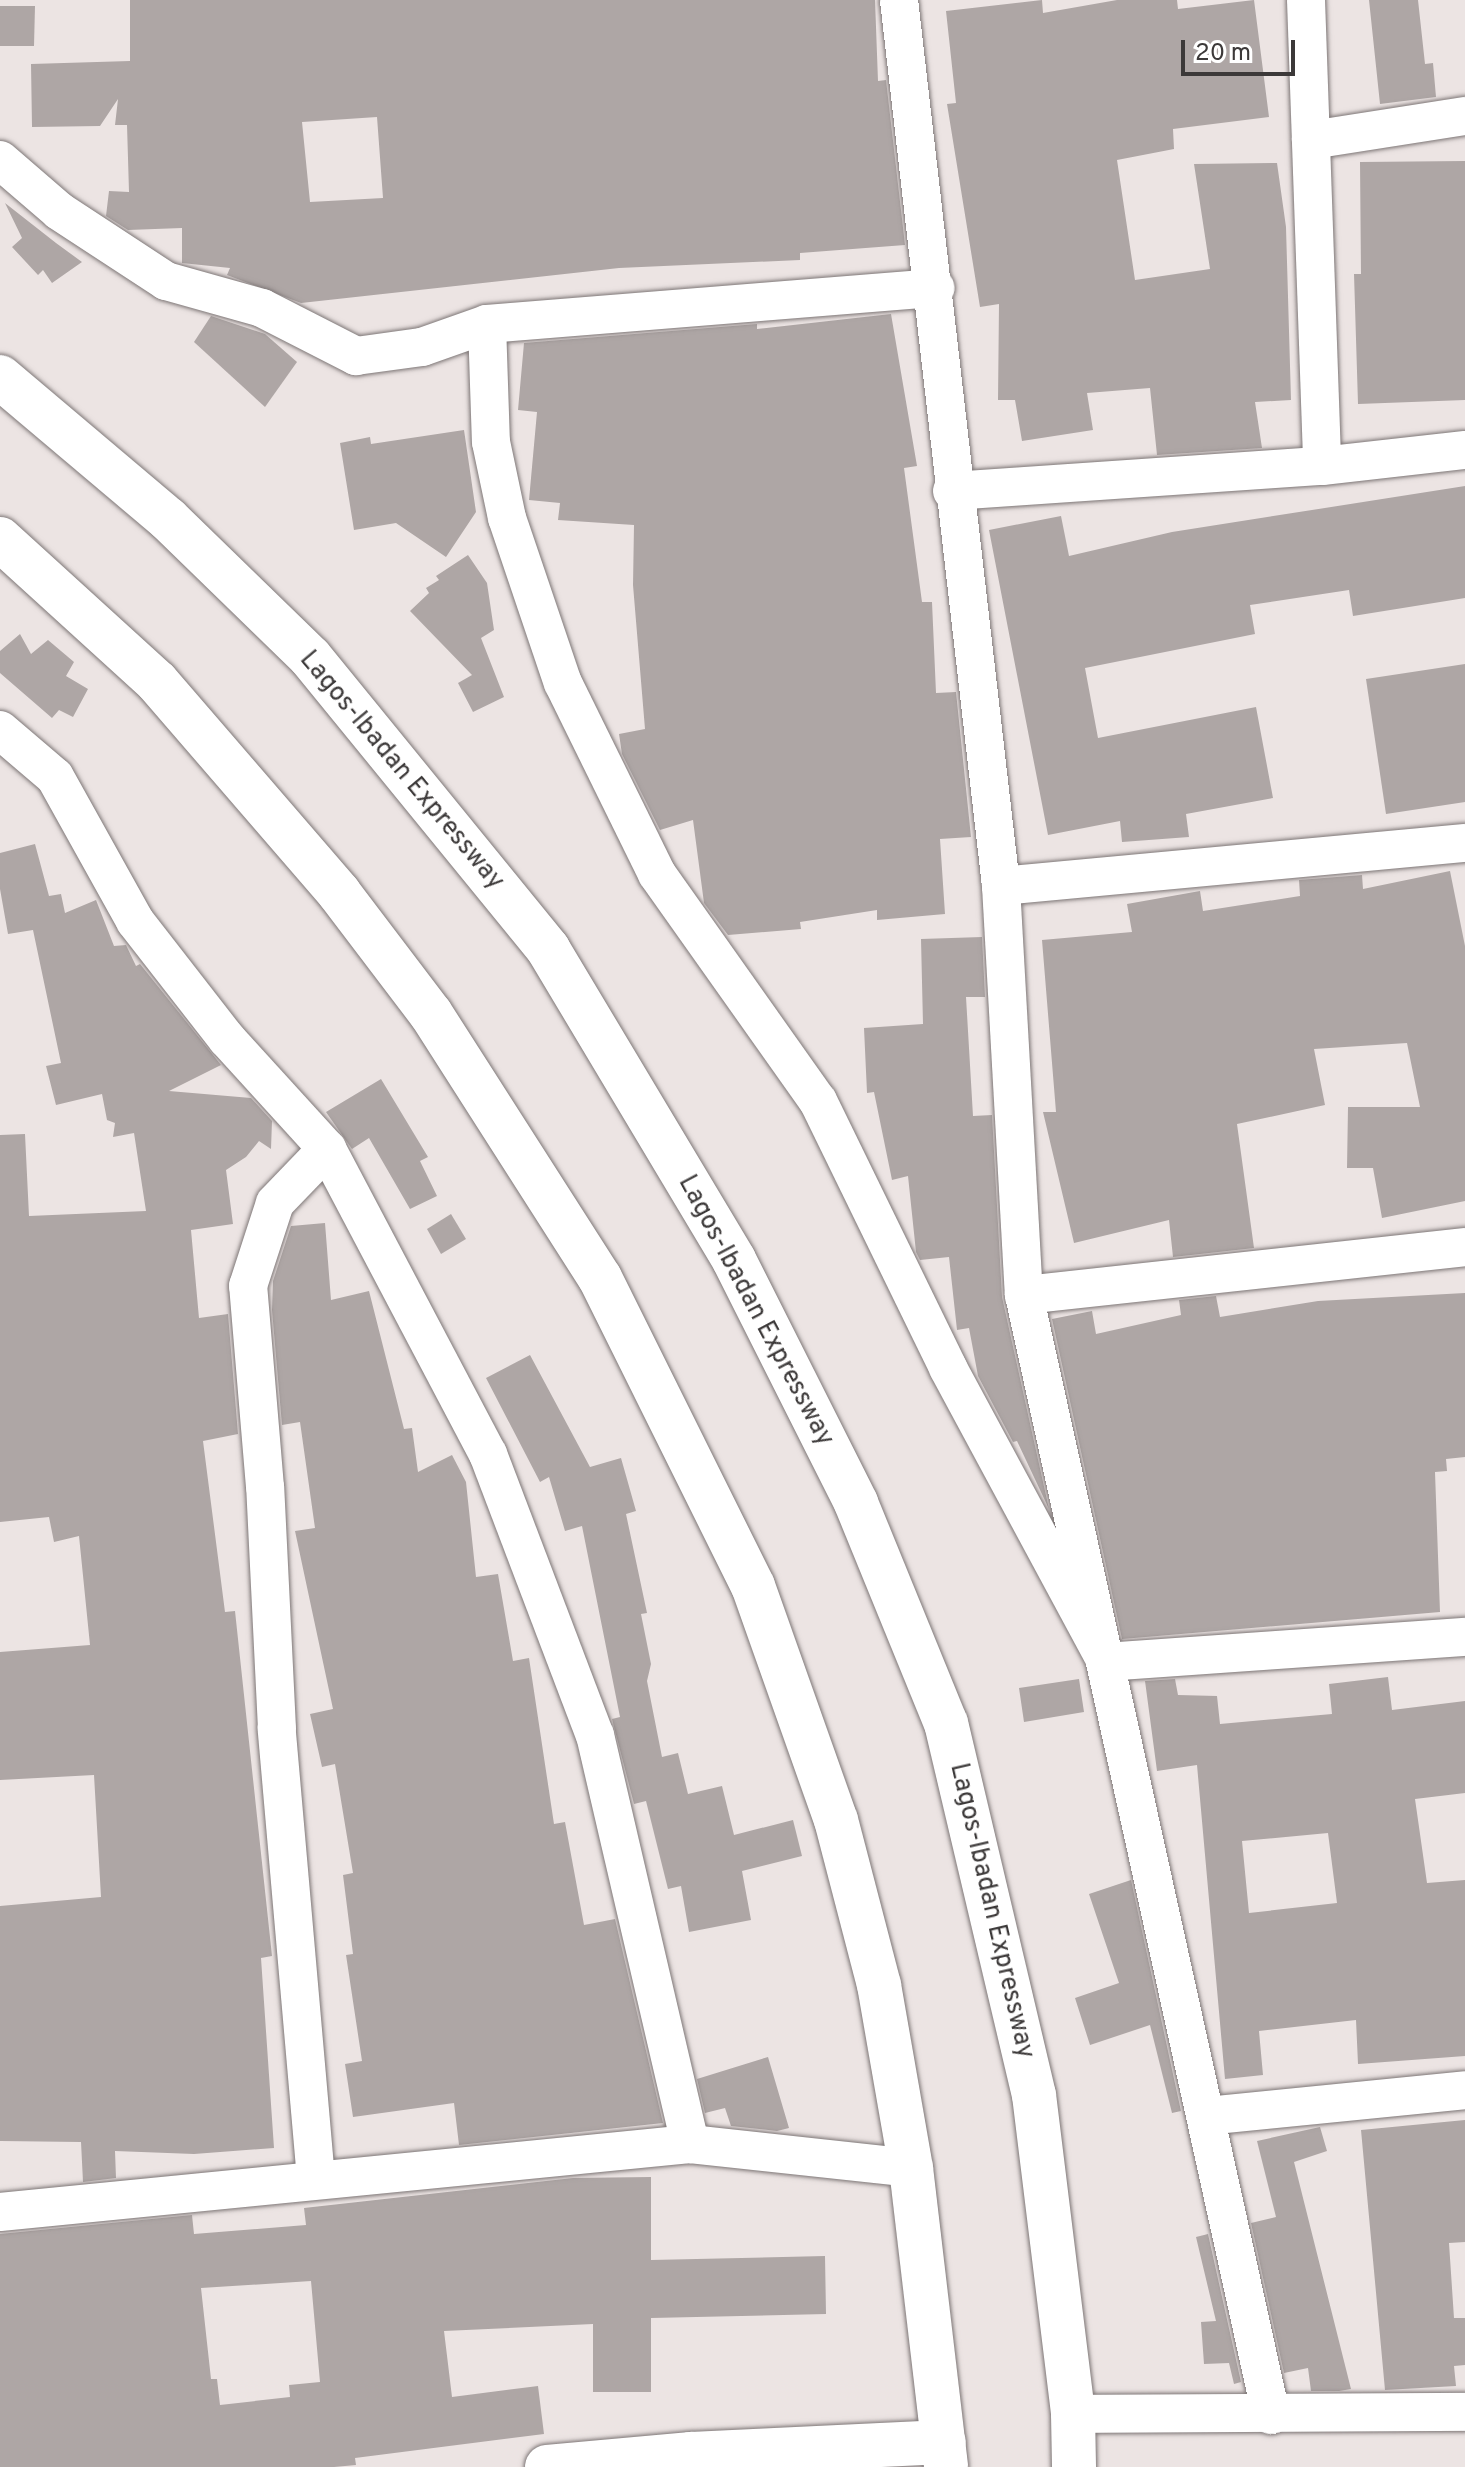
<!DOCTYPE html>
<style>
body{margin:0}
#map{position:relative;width:1465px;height:2467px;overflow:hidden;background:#ece4e3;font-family:Overpass,sans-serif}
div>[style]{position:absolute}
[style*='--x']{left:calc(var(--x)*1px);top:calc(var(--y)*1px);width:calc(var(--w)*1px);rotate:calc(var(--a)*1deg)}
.building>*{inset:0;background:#aea6a5}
.roads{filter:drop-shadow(0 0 2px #7d7676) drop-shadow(0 0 2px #7d7676)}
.minor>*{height:38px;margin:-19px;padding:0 19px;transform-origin:19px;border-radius:19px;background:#fff}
.motorway>*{height:44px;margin:-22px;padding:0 22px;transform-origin:22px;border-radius:22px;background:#fff}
span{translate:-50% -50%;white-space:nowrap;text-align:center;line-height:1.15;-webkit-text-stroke:6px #fff;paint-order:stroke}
.street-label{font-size:26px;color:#3c3939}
.scale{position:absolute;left:1181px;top:40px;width:114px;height:36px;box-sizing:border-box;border:4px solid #3c3939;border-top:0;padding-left:10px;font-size:24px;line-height:28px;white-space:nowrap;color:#3c3939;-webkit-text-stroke:6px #fff;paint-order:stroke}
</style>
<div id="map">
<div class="building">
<i style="clip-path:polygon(evenodd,130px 0,875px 0,878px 81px,886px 80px,905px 245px,800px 253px,800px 260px,619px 268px,301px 303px,227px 275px,230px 268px,182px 263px,182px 228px,128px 230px,106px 216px,109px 191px,129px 192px,127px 125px,115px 125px,118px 99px,100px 126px,32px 127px,31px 64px,130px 61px,130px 0,377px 117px,383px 198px,310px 202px,302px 122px,377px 117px)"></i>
<i style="clip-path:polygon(1042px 0,1043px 13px,1117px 0,1177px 0,1178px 9px,1254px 0,1269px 117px,1173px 129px,1174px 149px,1117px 160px,1135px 280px,1210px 269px,1194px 164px,1277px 163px,1286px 227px,1291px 400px,1255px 402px,1262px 448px,1157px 455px,1150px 388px,1087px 393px,1093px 430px,1022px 441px,1015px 400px,998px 400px,999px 304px,980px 307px,947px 104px,956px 103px,946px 11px)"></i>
<i style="clip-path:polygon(1369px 0,1418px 0,1425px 64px,1433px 63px,1436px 97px,1380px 104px)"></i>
<i style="clip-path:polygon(0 6px,35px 6px,34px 46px,0 46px)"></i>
<i style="clip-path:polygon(1465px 161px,1465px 400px,1358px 404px,1354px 274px,1361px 274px,1360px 162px)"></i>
<i style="clip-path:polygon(5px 203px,56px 243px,82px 262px,52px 283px,43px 270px,38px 275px,12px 247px,22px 238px)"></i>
<i style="clip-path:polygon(891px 314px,917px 466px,904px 468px,922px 602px,932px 602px,936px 693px,956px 692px,971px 837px,940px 839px,945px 914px,877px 920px,877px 910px,800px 922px,801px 929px,728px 935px,704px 903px,693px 820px,660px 830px,622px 754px,619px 734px,645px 729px,633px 585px,634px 525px,558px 520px,560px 503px,529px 500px,537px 412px,518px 410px,524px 343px,757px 324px,757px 329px)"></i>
<i style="clip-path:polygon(211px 316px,265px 334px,297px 362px,265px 407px,194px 342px)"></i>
<i style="clip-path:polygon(464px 430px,476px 512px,446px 557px,396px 523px,354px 530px,340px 443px,370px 437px,371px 444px)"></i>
<i style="clip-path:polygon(1465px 486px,1465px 598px,1353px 616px,1349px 590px,1250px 605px,1255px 634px,1085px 668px,1098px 738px,1256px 707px,1273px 798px,1186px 814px,1189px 837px,1122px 842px,1120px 821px,1048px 835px,989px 530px,1061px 516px,1069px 556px,1172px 532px)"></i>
<i style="clip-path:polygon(468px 555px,487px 583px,494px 630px,481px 638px,504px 697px,473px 712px,458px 683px,472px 675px,410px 611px,429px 593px,426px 588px,439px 580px,436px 576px)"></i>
<i style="clip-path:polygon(20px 634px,31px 654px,48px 640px,74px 662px,66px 676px,88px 689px,73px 717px,59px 710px,52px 718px,0 673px,0 651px)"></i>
<i style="clip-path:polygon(1465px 664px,1465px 802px,1386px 814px,1366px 679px)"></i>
<i style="clip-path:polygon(35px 844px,49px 896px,61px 894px,65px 913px,96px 900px,114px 946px,126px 945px,136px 966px,140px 964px,221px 1065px,169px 1091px,251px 1098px,272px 1121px,271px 1149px,259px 1141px,246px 1157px,226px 1170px,233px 1224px,191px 1230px,199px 1318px,228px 1314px,238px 1434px,203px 1441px,225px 1612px,235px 1611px,272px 1956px,261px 1958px,274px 2148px,194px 2154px,115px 2151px,116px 2178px,83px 2182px,81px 2142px,0 2141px,0 1906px,101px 1897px,94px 1775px,0 1780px,0 1652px,90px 1645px,79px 1536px,54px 1542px,49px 1517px,0 1522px,0 1135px,25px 1134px,29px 1216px,146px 1211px,134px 1133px,113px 1137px,115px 1123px,107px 1120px,102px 1094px,56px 1105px,46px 1066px,61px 1063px,33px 930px,8px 934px,0 889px,0 853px)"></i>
<i style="clip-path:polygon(1450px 871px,1465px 946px,1465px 1201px,1382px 1218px,1373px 1168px,1347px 1168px,1348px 1107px,1420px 1107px,1407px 1043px,1314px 1049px,1325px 1105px,1237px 1124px,1254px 1248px,1173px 1257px,1169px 1220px,1074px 1243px,1043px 1112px,1056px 1112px,1042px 940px,1132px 932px,1127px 904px,1200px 891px,1203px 911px,1300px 896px,1299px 880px,1362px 875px,1363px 889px)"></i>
<i style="clip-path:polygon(982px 937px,985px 997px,966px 997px,973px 1116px,992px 1115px,1002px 1297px,1049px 1509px,1017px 1441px,1013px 1442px,978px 1376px,969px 1328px,957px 1330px,949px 1257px,920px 1260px,916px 1252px,908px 1176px,892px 1180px,874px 1092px,867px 1093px,864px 1028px,923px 1024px,921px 939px)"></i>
<i style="clip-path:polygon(381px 1079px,428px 1157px,420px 1161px,437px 1196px,410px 1209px,369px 1138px,352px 1149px,326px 1112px)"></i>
<i style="clip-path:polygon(451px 1214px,466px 1239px,441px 1254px,427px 1229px)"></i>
<i style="clip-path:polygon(325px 1223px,331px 1300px,369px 1291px,404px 1429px,412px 1428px,418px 1472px,452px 1455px,466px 1482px,476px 1577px,498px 1574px,513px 1661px,529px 1658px,554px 1824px,565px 1822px,584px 1925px,615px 1919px,663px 2123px,459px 2145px,454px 2103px,353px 2117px,345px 2064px,362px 2061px,346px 1955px,353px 1954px,343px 1875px,353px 1873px,335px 1764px,322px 1767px,310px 1714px,333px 1709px,295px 1531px,315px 1528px,300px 1422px,282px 1425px,272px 1310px,273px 1281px,291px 1226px)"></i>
<i style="clip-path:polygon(1465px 1293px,1465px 1457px,1446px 1459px,1447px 1471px,1435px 1472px,1440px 1612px,1122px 1639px,1052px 1319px,1092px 1311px,1096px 1334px,1181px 1315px,1179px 1300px,1216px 1296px,1220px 1317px,1318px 1301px)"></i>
<i style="clip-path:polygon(530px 1355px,590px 1467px,621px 1458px,636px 1511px,626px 1514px,647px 1613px,641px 1614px,651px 1664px,647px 1681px,662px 1757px,678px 1753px,688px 1794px,722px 1786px,734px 1835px,793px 1820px,802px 1856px,742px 1871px,751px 1920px,689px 1932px,681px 1886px,668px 1889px,646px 1801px,634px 1804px,612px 1719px,620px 1717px,582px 1526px,565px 1531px,549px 1477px,540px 1482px,486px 1378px)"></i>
<i style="clip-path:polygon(evenodd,1388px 1677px,1392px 1710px,1465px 1701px,1465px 1793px,1415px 1799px,1427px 1883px,1465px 1880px,1465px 2056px,1358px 2064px,1356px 2020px,1259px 2031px,1263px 2075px,1225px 2079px,1197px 1765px,1157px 1771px,1145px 1681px,1175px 1679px,1178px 1695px,1217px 1696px,1220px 1724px,1332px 1714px,1329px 1684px,1388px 1677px,1328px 1833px,1337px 1903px,1249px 1913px,1242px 1841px,1328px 1833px)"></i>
<i style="clip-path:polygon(1079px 1679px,1084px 1712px,1024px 1722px,1019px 1688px)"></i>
<i style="clip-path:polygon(1131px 1880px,1181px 2111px,1172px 2113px,1150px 2025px,1090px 2045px,1075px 1998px,1119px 1983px,1089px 1894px)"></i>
<i style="clip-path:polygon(768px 2057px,789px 2128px,777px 2131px,731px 2126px,725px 2108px,705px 2113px,697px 2079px)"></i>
<i style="clip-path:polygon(1465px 2120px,1465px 2242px,1449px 2243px,1454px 2318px,1465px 2318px,1465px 2365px,1454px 2366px,1456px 2386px,1385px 2390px,1361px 2130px)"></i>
<i style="clip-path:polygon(1320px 2127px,1327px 2151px,1294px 2162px,1351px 2389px,1339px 2391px,1311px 2391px,1308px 2368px,1284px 2373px,1251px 2223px,1276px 2217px,1257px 2141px)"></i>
<i style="clip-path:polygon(evenodd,651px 2177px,651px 2260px,825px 2256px,826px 2314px,651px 2318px,651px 2392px,593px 2392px,593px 2324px,444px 2331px,452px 2397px,538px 2386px,544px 2434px,355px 2458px,356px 2465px,334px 2467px,0 2467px,0 2234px,192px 2215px,194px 2234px,306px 2225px,304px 2208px,573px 2178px,651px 2177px,311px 2281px,320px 2382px,289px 2385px,290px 2397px,220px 2405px,217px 2379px,211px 2379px,201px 2288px,311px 2281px)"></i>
<i style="clip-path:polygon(1208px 2234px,1241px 2382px,1234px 2384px,1229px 2363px,1204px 2364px,1201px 2322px,1216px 2321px,1196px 2237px)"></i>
</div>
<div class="roads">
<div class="minor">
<i style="--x:899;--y:0;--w:892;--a:83.43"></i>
<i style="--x:1001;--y:886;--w:410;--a:86.8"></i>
<i style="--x:1024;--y:1295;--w:1147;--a:77.56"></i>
<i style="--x:1306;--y:0;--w:466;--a:88"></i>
<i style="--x:1311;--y:140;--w:156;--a:-8.9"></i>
<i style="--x:0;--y:160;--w:78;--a:40.8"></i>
<i style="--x:59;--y:211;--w:128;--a:33.2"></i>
<i style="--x:166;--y:281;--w:100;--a:15.7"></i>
<i style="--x:262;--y:308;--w:106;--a:27.1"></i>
<i style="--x:356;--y:356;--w:67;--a:-7.8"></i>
<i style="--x:422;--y:347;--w:69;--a:-19.5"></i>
<i style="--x:487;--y:324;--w:450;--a:-4.6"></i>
<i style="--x:487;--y:324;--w:118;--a:88.1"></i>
<i style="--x:491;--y:442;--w:78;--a:78.1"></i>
<i style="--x:507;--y:518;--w:174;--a:71.3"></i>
<i style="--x:563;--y:683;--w:213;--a:63.8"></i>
<i style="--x:657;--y:874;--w:278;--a:54.7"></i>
<i style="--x:818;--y:1101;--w:297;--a:64"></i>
<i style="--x:948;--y:1368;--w:334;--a:61.7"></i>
<i style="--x:1106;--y:1662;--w:360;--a:-4"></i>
<i style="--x:952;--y:491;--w:371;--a:-3.9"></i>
<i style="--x:1322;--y:466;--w:144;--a:-6.4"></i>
<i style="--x:0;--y:730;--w:72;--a:40.5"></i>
<i style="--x:55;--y:777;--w:165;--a:60.9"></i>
<i style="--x:135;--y:921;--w:150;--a:52.1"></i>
<i style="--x:227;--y:1039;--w:149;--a:47.7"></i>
<i style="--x:327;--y:1149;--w:345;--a:62.2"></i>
<i style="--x:488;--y:1454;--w:301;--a:69.2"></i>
<i style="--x:595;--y:1735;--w:420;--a:76.9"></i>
<i style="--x:1001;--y:886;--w:466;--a:-5.3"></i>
<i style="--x:1024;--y:1295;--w:444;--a:-6.2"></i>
<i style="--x:1206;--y:2116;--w:260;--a:-5.7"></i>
<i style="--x:316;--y:2179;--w:452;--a:-95"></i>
<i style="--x:277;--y:1729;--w:242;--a:-92.8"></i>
<i style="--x:265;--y:1487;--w:202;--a:-94.8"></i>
<i style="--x:248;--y:1286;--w:87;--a:-72"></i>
<i style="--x:275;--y:1203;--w:75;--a:-46.1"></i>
<i style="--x:0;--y:2212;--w:693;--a:-5.63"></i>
<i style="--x:690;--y:2144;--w:222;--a:6.2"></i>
<i style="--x:1073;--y:2414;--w:392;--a:-0.3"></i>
</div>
<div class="motorway">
<i style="--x:0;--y:377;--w:220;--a:40.2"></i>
<i style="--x:168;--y:519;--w:198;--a:44.2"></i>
<i style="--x:310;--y:657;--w:377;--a:50.8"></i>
<i style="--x:548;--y:949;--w:362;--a:59.1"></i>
<i style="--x:734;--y:1260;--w:272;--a:63.3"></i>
<i style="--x:856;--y:1503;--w:238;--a:67.8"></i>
<i style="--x:946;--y:1723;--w:382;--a:76.7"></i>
<i style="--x:1034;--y:2095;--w:321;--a:83"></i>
<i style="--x:1073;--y:2414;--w:53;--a:88.9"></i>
<i style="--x:0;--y:539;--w:212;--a:42.3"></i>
<i style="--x:157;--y:682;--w:279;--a:49.2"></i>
<i style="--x:339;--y:893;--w:152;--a:52.8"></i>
<i style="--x:431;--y:1014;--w:313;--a:57.4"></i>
<i style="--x:600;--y:1278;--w:344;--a:63.6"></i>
<i style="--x:753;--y:1586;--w:248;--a:70.5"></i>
<i style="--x:836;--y:1820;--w:171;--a:75.4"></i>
<i style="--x:879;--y:1985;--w:186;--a:80.1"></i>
<i style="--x:911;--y:2168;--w:301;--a:83.3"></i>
<i style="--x:547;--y:2467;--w:145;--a:-5.2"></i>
<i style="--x:691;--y:2454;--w:253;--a:-2.7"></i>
</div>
</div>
<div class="street-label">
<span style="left:401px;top:771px;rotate:50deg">Lagos-Ibadan Expressway</span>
<span style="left:755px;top:1311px;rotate:62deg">Lagos-Ibadan Expressway</span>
<span style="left:991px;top:1911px;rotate:77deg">Lagos-Ibadan Expressway</span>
</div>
<div class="scale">20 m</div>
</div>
